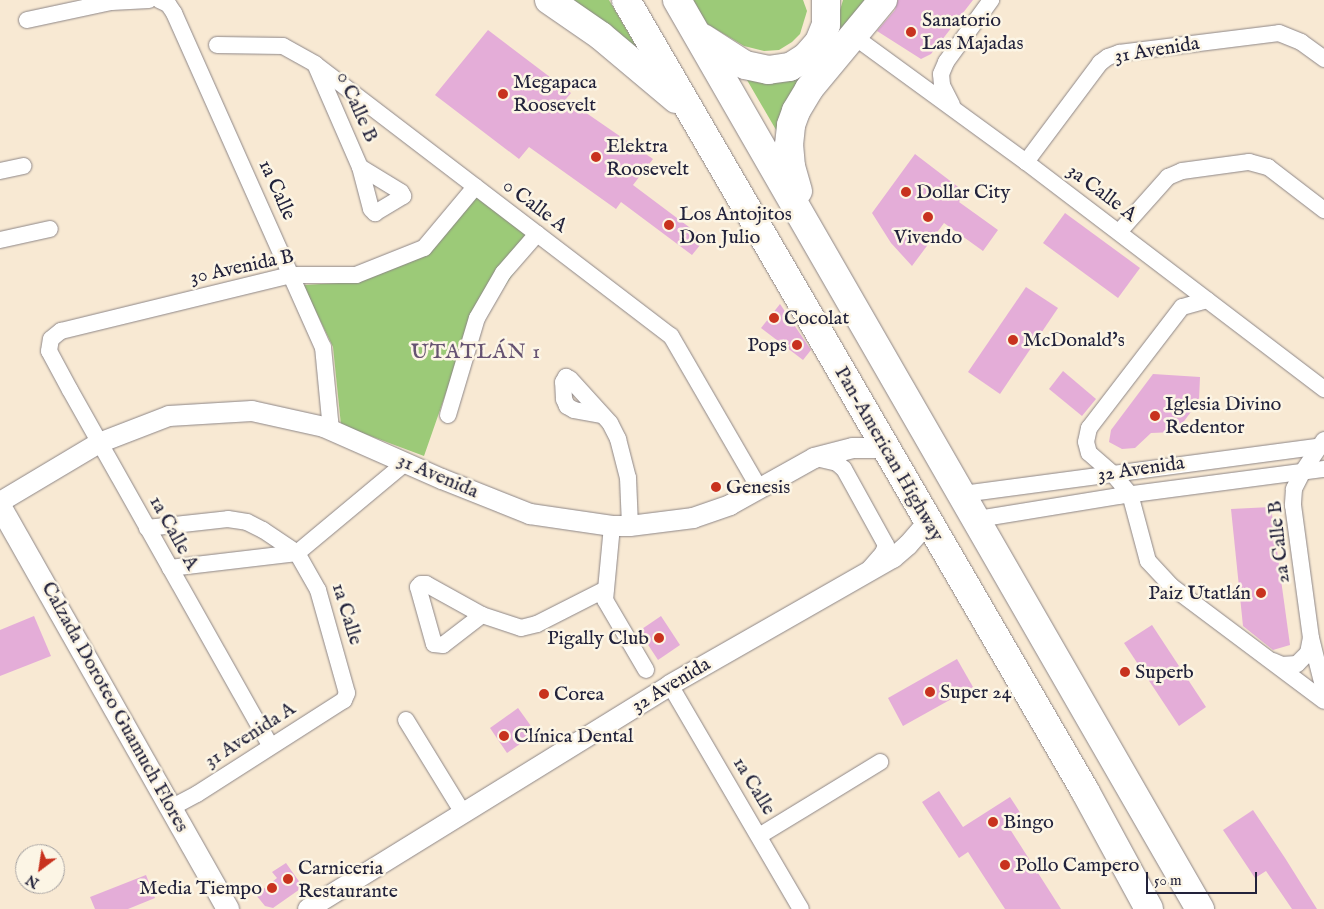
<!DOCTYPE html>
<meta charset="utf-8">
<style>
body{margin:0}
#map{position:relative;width:1324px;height:909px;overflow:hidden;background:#f8e9d3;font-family:"IM FELL English",serif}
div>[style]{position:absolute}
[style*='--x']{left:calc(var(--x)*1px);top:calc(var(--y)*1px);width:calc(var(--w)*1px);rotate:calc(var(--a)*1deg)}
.green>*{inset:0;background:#9cca78}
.building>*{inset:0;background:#e4add8}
.roads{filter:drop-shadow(0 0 1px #8d8687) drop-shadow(0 0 1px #8d8687)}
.minor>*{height:16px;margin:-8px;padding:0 8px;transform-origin:8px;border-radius:8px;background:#fff}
.tertiary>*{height:20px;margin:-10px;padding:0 10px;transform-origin:10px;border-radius:10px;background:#fff}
.secondary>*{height:22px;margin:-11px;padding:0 11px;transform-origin:11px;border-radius:11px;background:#fff}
.trunk>*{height:28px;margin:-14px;padding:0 14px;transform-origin:14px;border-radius:14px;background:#fff}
.dots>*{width:14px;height:14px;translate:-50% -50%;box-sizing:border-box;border:2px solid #fcf5e5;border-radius:50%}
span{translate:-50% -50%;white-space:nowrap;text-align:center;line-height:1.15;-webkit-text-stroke:5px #fcf5e5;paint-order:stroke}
.poi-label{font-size:20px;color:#22223b}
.left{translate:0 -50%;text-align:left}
.right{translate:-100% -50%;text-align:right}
.street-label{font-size:20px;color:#22223b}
.neighbourhood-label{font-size:21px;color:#665372;letter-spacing:1px}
.north{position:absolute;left:15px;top:844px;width:50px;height:50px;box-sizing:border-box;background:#fcf5e5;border:1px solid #a5a1a1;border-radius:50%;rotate:211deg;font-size:14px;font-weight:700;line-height:20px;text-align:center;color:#22223b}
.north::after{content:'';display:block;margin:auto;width:18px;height:22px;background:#c8321e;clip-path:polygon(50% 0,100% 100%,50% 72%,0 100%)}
.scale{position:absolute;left:1146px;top:872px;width:111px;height:22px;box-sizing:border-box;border:2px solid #22223b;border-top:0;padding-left:6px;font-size:15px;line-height:18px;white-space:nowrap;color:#22223b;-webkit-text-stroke:4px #fcf5e5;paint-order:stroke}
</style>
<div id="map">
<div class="green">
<i style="clip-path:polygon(569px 0,609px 0,645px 61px)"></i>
<i style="clip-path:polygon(693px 0,803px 0,807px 11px,800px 34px,792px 42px,779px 50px,764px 51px,744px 46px,707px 24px)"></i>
<i style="clip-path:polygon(843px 0,867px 0,840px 31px,792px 109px,779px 135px,740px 68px,769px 76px,837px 20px)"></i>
<i style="clip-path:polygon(477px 193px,537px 240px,462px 347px,424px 456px,341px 425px,333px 347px,303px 285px,357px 282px,429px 254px)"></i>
</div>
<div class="building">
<i style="clip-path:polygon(898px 0,973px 0,931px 54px,921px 59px,877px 31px,895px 10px)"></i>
<i style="clip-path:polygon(488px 30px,571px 93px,566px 99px,653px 159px,633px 185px,705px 239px,692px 255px,621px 202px,616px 209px,529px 147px,519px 159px,435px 95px)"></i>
<i style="clip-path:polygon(915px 154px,966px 193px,959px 202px,998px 230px,983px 251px,944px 223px,912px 266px,891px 243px,872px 213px)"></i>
<i style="clip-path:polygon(1065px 213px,1140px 268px,1118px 298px,1043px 243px)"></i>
<i style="clip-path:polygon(1026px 287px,1058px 308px,1000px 394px,968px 372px)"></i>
<i style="clip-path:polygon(780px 304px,811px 350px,803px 360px,761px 328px)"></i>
<i style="clip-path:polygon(1063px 371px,1096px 399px,1082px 416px,1049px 389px)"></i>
<i style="clip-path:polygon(1153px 374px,1200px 377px,1199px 401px,1176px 432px,1151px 433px,1135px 448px,1122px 449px,1109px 442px,1111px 430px)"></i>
<i style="clip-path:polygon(1271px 507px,1290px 645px,1273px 650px,1243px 626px,1231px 509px)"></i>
<i style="clip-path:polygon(34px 616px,51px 656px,0 676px,0 630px)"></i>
<i style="clip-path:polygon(661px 616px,680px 645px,658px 660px,639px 631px)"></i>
<i style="clip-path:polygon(1152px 625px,1206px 707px,1179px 726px,1124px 643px)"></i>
<i style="clip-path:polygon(957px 659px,973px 687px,903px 726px,888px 698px)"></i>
<i style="clip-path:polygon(518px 708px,536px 733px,507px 753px,490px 728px)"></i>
<i style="clip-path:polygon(939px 791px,963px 827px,1010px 797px,1023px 817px,1008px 826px,1061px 909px,1005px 909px,968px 852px,959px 858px,922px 802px)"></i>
<i style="clip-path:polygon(1253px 810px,1285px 858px,1317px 909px,1292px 909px,1266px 871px,1255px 878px,1223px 830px)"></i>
<i style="clip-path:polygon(286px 863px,303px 887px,273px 908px,265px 906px,256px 895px,277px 878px,272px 872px)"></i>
<i style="clip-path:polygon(146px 875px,155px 898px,128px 909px,95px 909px,90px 897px)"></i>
</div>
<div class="roads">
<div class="minor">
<i style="--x:159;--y:0;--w:10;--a:24"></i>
<i style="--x:168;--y:4;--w:11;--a:56"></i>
<i style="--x:174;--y:13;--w:366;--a:66"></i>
<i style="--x:323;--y:347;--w:83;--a:84.5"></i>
<i style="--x:27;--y:20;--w:86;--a:-12.1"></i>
<i style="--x:111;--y:2;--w:38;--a:-3"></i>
<i style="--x:852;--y:35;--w:215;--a:36.1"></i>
<i style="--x:1026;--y:162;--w:375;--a:37.3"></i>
<i style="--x:217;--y:45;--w:66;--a:0.9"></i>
<i style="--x:283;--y:46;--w:37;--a:29"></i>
<i style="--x:315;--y:64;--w:448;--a:37.4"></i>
<i style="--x:671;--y:336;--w:176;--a:59.9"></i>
<i style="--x:316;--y:66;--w:110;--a:66.5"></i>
<i style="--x:360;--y:167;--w:43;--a:75.3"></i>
<i style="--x:371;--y:209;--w:6;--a:45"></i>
<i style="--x:375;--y:213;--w:33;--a:-31"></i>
<i style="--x:403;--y:196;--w:4;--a:-117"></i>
<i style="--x:401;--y:192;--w:48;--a:-148.6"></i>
<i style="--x:952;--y:105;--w:22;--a:-117"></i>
<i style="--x:942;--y:85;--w:11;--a:-95"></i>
<i style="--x:941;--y:74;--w:13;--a:-67"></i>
<i style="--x:946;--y:62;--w:77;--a:-54"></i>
<i style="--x:1026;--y:162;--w:124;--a:-53.2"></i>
<i style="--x:1100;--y:63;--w:10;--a:-37"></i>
<i style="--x:1108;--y:57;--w:12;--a:-20"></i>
<i style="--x:1119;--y:53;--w:161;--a:-7.1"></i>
<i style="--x:1279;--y:33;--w:24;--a:22"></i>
<i style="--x:1301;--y:42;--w:29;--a:36"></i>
<i style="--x:0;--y:171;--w:24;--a:-12"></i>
<i style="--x:1119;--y:232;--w:74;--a:-48.3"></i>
<i style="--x:1168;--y:177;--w:15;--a:-23"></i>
<i style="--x:1182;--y:171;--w:68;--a:-7.7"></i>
<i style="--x:1249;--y:162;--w:20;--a:15"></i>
<i style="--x:1268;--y:167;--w:71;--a:37.5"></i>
<i style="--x:0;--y:240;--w:51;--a:-12.4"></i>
<i style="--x:1207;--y:300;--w:26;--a:164"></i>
<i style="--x:1182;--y:307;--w:153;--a:127.5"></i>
<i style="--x:1089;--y:428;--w:14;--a:102"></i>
<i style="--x:1086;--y:442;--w:11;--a:75"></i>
<i style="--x:1089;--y:453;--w:32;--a:41"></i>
<i style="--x:1113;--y:474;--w:26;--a:50"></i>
<i style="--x:1130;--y:494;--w:69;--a:75"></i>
<i style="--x:1148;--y:561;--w:34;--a:47"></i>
<i style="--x:1171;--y:586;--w:191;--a:36.9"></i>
<i style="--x:448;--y:415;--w:101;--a:-73.4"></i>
<i style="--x:477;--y:318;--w:52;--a:-60"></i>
<i style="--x:503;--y:273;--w:52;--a:-48.9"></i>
<i style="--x:602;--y:415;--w:28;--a:-170"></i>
<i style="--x:574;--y:410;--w:8;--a:-150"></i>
<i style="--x:567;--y:406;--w:8;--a:-113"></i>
<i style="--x:564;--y:399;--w:17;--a:-93"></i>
<i style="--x:563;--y:382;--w:6;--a:-59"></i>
<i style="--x:566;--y:377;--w:4;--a:27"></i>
<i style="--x:570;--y:379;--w:59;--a:47.7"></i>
<i style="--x:610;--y:423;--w:18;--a:63"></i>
<i style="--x:618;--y:439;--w:40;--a:75.6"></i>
<i style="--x:628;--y:478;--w:48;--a:87.6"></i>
<i style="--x:1324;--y:440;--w:40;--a:124"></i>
<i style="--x:1302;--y:473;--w:18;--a:117"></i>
<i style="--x:1294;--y:489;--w:16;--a:94"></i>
<i style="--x:1293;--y:505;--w:134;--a:82.3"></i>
<i style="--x:1311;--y:638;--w:54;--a:76"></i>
<i style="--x:816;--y:458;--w:22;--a:13"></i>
<i style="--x:837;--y:463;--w:9;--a:41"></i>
<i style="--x:844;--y:469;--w:87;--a:61.1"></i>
<i style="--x:886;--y:545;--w:9;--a:111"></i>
<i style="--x:883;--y:553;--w:20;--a:131"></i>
<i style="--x:963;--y:494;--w:364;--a:-7.6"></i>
<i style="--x:978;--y:519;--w:142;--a:-9.3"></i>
<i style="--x:1118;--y:496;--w:208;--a:-7.5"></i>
<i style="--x:612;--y:526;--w:74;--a:95.4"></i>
<i style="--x:605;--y:600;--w:81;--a:59.6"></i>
<i style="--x:147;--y:528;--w:81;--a:-6.3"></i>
<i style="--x:228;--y:519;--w:19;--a:9"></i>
<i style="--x:247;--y:522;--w:18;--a:27"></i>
<i style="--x:263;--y:530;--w:41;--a:34.1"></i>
<i style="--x:297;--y:553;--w:43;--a:60.4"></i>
<i style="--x:318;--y:590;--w:107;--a:74.3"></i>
<i style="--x:347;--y:693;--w:8;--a:113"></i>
<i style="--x:344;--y:700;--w:174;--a:147.4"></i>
<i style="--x:197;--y:794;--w:30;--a:152"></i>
<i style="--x:170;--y:568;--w:128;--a:-6.7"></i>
<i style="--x:297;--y:553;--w:141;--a:-39.8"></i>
<i style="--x:482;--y:615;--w:49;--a:142.4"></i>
<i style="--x:443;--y:645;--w:9;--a:-174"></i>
<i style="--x:434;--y:644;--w:59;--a:-105.7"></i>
<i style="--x:418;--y:587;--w:4;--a:-45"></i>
<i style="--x:421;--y:584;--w:5;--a:0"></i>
<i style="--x:426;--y:584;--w:64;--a:29"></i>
<i style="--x:482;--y:615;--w:41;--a:18.4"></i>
<i style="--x:521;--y:628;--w:16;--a:-14"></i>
<i style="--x:537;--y:624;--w:77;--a:-26.9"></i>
<i style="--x:1273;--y:661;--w:10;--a:24"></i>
<i style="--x:1282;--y:665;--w:15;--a:-4"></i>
<i style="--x:1297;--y:664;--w:16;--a:-45"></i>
<i style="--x:1308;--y:653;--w:15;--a:-79"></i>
<i style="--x:670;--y:685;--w:259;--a:59.7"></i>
<i style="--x:406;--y:720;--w:109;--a:58.5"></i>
<i style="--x:270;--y:745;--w:407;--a:-119.4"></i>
<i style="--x:70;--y:390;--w:44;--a:-118.3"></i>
<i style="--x:49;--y:351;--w:12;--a:-81"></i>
<i style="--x:51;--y:339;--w:13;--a:-39"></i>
<i style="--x:61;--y:331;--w:237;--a:-13.7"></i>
<i style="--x:291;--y:275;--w:65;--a:0"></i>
<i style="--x:356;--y:275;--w:73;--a:-21.7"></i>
<i style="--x:424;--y:248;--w:80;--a:-50.1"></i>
<i style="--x:759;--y:836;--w:142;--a:-31.4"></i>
</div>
<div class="tertiary">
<i style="--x:0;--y:502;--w:115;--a:-30.8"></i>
<i style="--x:99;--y:443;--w:75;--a:-21.1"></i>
<i style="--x:169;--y:416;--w:83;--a:-3.4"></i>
<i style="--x:252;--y:411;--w:74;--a:12.5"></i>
<i style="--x:324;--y:427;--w:129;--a:23.8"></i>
<i style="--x:442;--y:479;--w:95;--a:21.7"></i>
<i style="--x:530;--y:514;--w:83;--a:8.3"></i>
<i style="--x:612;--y:526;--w:18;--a:0"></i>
<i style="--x:630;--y:526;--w:64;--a:-7.2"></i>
<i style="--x:693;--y:518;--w:39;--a:-19"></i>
<i style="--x:730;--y:505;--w:96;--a:-29.2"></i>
<i style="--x:814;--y:458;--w:40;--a:-14.4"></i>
<i style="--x:853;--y:448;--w:33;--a:0"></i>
<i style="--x:308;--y:909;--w:426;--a:-31.7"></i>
<i style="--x:670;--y:685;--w:257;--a:-29.7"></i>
<i style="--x:893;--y:558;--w:20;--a:-41"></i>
<i style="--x:908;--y:545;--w:30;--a:-49"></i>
</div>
<div class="secondary">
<i style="--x:0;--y:506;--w:463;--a:60.5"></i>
</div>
<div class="trunk">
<i style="--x:549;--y:0;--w:63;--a:34.7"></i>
<i style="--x:601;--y:36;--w:98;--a:40"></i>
<i style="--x:626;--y:0;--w:915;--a:59.87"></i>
<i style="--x:1085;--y:791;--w:134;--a:61.5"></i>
<i style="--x:677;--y:0;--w:1049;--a:60.09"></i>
<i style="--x:703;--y:38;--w:50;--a:32.7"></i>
<i style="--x:745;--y:65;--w:24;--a:12"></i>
<i style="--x:768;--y:70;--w:22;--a:-8"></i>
<i style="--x:790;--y:67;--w:19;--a:-32"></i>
<i style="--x:806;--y:57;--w:20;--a:-49"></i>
<i style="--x:819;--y:42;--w:18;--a:-68"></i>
<i style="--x:826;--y:25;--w:25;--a:-90"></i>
<i style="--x:798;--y:191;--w:25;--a:-106"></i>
<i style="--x:791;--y:167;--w:22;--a:-95"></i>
<i style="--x:789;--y:145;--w:20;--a:-84"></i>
<i style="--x:791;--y:125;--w:15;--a:-70"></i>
<i style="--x:796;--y:111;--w:26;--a:-59"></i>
<i style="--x:809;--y:89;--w:116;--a:-50.3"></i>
</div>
</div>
<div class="dots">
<i style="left:911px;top:32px;background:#c8321e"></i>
<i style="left:503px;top:94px;background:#c8321e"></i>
<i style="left:596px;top:157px;background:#c8321e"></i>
<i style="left:906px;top:192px;background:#c8321e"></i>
<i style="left:928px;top:217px;background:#c8321e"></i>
<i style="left:669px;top:225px;background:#c8321e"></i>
<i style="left:774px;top:318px;background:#c8321e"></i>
<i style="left:1013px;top:340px;background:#c8321e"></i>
<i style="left:797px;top:345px;background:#c8321e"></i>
<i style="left:1155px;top:416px;background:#c8321e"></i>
<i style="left:716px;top:487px;background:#c8321e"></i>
<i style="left:1261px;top:593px;background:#c8321e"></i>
<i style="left:659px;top:638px;background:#c8321e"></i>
<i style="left:1125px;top:672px;background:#c8321e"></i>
<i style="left:930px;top:692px;background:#c8321e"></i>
<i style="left:544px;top:694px;background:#c8321e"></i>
<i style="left:504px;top:736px;background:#c8321e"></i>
<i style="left:993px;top:822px;background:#c8321e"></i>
<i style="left:1005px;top:865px;background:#c8321e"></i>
<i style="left:288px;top:879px;background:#c8321e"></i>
<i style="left:272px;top:888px;background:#c8321e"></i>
</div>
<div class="poi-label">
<span class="left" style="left:922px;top:32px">Sanatorio<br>Las Majadas</span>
<span class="left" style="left:513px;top:94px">Megapaca<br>Roosevelt</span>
<span class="left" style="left:606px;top:158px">Elektra<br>Roosevelt</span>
<span class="left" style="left:916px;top:192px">Dollar City</span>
<span class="left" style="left:679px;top:226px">Los Antojitos<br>Don Julio</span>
<span style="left:928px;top:237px">Vivendo</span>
<span class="left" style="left:784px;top:318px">Cocolat</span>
<span class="left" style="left:1023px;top:340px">McDonald's</span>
<span class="right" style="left:787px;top:345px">Pops</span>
<span class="left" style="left:1165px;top:416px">Iglesia Divino<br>Redentor</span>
<span class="left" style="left:726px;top:487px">Genesis</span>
<span class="right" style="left:1251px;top:593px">Paiz Utatlán</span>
<span class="right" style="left:649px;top:638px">Pigally Club</span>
<span class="left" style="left:1135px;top:672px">Superb</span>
<span class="left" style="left:940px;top:692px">Super 24</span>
<span class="left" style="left:554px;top:694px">Corea</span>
<span class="left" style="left:514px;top:736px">Clínica Dental</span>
<span class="left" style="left:1003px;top:822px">Bingo</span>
<span class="left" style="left:1015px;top:865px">Pollo Campero</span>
<span class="left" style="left:298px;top:880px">Carniceria<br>Restaurante</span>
<span class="right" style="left:262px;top:888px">Media Tiempo</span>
</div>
<div class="street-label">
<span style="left:1157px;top:50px;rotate:-9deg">31 Avenida</span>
<span style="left:357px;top:107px;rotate:66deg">0 Calle B</span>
<span style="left:277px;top:190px;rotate:66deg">1a Calle</span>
<span style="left:1102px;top:193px;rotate:37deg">3a Calle A</span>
<span style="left:535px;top:206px;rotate:37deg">0 Calle A</span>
<span style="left:242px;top:267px;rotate:-12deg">30 Avenida B</span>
<span style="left:889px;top:454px;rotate:60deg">Pan-American Highway</span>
<span style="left:1141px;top:469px;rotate:-8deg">32 Avenida</span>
<span style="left:438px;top:476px;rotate:23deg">31 Avenida</span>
<span style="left:174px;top:533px;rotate:61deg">1a Calle A</span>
<span style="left:1279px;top:542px;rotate:-96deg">2a Calle B</span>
<span style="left:347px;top:614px;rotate:73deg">1a Calle</span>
<span style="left:671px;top:685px;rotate:-31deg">32 Avenida</span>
<span style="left:115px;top:707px;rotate:61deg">Calzada Doroteo Guamuch Flores</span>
<span style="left:250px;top:735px;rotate:-33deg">31 Avenida A</span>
<span style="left:754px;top:786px;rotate:59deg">1a Calle</span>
</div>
<div class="neighbourhood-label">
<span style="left:476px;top:353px">UTATLÁN 1</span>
</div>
<div class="north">N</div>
<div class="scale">50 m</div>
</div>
